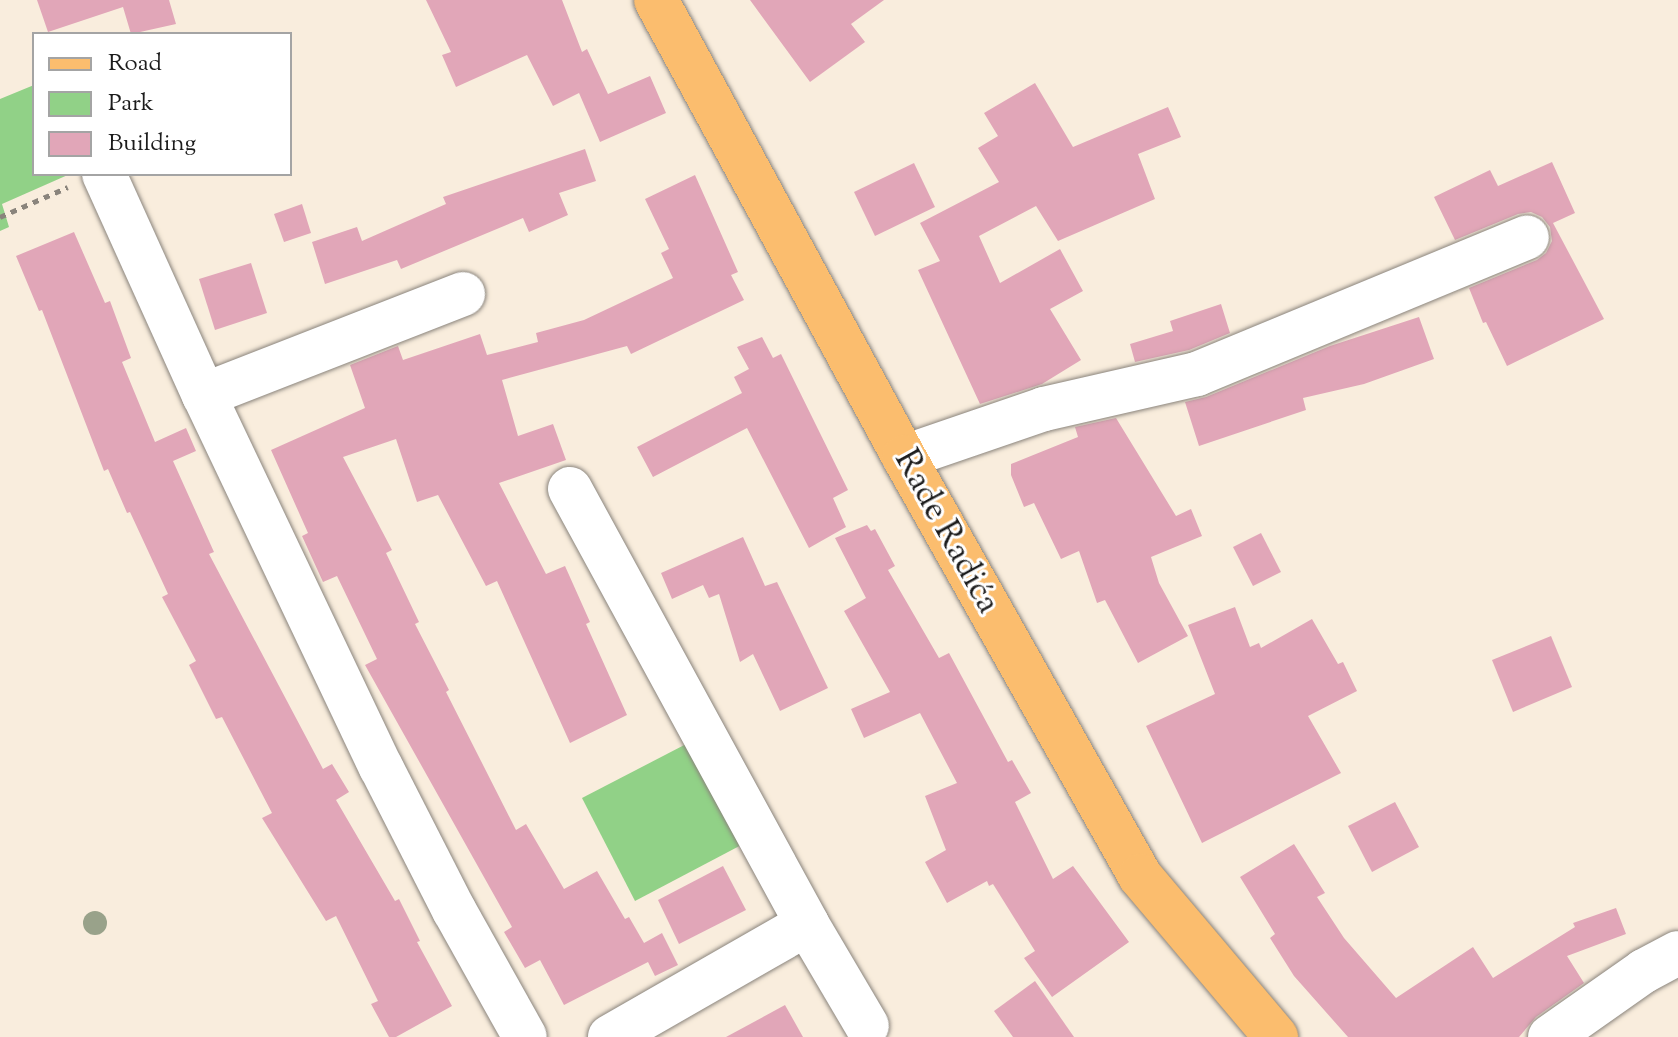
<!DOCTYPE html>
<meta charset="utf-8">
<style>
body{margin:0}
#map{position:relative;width:1678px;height:1037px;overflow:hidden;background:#f9eddd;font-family:"Sorts Mill Goudy",serif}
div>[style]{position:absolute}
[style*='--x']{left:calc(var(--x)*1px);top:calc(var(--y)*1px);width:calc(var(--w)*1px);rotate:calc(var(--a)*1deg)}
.green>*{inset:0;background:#91d187}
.building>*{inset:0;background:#e1a6b8}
.path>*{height:5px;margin-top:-2.5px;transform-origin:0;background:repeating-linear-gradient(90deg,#8a847c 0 6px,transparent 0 12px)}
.roads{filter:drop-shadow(0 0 2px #8a847c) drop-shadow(0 0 2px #8a847c)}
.minor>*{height:44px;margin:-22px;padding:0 22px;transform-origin:22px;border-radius:22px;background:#fff}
.major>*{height:44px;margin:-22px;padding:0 22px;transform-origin:22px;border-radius:22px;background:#fbbd6e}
.trees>*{width:24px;height:24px;margin:-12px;border-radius:50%;background:#99a28a}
span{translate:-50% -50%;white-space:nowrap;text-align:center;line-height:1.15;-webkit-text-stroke:6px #fff;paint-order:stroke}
.street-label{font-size:34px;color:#1c1c1c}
.legend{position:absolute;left:32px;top:32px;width:260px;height:144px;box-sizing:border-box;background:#fff;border:2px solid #a4a4a4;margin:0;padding:10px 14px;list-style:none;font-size:24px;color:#1c1c1c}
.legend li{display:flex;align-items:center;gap:16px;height:40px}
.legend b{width:40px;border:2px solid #a4a4a4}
</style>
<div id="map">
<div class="green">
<i style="clip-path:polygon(34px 85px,34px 174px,70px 174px,2px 204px,9px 227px,0 231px,0 99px)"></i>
<i style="clip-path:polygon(692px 741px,747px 842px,635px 901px,582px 798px)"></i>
</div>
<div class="building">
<i style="clip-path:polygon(37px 0,169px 0,176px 24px,131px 34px,123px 7px,48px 32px)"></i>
<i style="clip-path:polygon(426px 0,562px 0,582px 52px,587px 49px,608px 94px,650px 76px,666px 113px,600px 142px,579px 93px,553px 106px,527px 55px,456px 87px,442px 55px,451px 52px)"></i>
<i style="clip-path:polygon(750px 0,884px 0,851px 24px,865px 42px,810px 82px)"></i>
<i style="clip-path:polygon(1035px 83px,1073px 147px,1168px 107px,1181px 137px,1138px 154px,1155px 199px,1058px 241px,1036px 206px,979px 236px,1000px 283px,1060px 249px,1083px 291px,1050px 309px,1081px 360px,1042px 384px,980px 404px,918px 270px,940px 261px,920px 223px,999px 182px,978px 148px,998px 136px,984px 113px)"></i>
<i style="clip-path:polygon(585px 149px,596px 181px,559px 193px,568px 215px,529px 232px,523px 218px,401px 269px,397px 260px,325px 284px,312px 242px,357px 227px,362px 241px,446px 204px,443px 197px)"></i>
<i style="clip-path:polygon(1552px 162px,1575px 213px,1553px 223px,1604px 319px,1507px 366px,1486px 322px,1483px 323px,1469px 288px,1537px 260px,1546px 253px,1552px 241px,1550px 227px,1542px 217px,1531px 212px,1518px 214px,1455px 240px,1434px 197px,1490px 170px,1498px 186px)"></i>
<i style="clip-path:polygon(914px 163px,935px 207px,875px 236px,854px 192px)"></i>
<i style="clip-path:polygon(695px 175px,738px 272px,731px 275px,744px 300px,631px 354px,627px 346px,502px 380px,518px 436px,553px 424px,566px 460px,499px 483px,546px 574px,565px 566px,590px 622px,586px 624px,627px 715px,570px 743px,497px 581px,486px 586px,438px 495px,417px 502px,396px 439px,343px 457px,392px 550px,386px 553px,419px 622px,415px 624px,449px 690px,446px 692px,516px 830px,526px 824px,564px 889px,597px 871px,625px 919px,629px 917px,644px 943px,662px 933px,678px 965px,655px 976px,648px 962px,564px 1005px,540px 960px,525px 968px,504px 932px,512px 927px,365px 665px,377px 659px,337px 576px,323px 582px,302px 536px,308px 533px,271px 450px,365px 408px,350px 365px,398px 346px,403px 360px,480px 334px,487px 355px,538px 342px,536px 333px,584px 320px,673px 278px,661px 253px,669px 249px,645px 199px)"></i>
<i style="clip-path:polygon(302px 204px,311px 233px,284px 242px,274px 214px)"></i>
<i style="clip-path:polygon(74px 232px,105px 303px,110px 301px,131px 358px,122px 362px,155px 442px,186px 428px,196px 451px,173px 461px,214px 552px,209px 554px,323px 769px,332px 764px,349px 792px,336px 800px,395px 901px,399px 899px,420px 941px,417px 942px,452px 1006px,396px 1037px,389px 1037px,371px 1004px,378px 1001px,336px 916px,326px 921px,262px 818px,272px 813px,222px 717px,216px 719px,189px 665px,196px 661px,162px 597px,168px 594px,130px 512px,127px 513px,108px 469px,104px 471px,42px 310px,39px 311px,16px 256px)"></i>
<i style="clip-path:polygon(251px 263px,267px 313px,215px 330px,199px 279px)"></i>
<i style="clip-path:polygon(1221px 304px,1230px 333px,1189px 350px,1135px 362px,1130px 344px,1173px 331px,1170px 321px)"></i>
<i style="clip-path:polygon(1419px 317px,1434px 359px,1364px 384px,1303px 398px,1306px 410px,1199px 446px,1185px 402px,1206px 397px,1330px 346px)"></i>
<i style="clip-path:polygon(762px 337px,773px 358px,781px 354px,848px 490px,833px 498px,846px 527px,809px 548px,747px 428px,653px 477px,637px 447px,742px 393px,734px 377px,749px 369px,737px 347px)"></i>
<i style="clip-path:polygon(1116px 418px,1176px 516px,1191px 509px,1202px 536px,1151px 557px,1159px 583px,1188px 636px,1138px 663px,1105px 600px,1097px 603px,1079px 551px,1061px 559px,1034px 503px,1024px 507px,1011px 475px,1011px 464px,1078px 437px,1075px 427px)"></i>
<i style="clip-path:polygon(867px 525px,871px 531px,875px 529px,895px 566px,888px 570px,939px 658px,949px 653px,1008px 762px,1012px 760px,1031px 793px,1015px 802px,1053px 879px,1073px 866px,1129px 942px,1052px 997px,1024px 958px,1035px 951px,993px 884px,989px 886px,987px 881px,947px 903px,925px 862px,946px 850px,925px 796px,957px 783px,920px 713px,864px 738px,851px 709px,890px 692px,844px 611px,866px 598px,835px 538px)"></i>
<i style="clip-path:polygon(1261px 533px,1281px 572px,1253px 586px,1233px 547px)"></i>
<i style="clip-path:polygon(743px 537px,765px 586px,777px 582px,828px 688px,780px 711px,753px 654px,740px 662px,719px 594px,709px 598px,703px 585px,672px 599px,661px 573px)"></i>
<i style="clip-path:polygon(1235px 607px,1250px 647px,1259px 643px,1261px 648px,1312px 619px,1338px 664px,1343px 662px,1357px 691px,1308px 716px,1341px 773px,1202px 843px,1146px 726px,1215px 694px,1188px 625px)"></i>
<i style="clip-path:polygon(1551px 636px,1572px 687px,1513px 712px,1492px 660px)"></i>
<i style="clip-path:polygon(1395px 802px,1419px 847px,1372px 872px,1348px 826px)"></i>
<i style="clip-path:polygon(1294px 844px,1325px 893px,1317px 897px,1344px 938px,1396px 998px,1473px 947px,1493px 978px,1575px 927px,1573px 923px,1616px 908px,1626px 934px,1567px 956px,1584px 983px,1536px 1017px,1519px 1037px,1348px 1037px,1294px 976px,1270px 938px,1275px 934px,1240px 877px)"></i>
<i style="clip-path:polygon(723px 866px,746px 910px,679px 944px,658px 900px)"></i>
<i style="clip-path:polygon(1035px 981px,1074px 1037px,1013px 1037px,994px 1011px)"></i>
<i style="clip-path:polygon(785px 1005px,803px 1037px,726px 1037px)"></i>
</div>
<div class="path">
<i style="--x:0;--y:217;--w:74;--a:-23.8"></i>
</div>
<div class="roads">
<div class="minor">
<i style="--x:104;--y:174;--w:243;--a:65.7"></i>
<i style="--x:204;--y:395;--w:412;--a:64.6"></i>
<i style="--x:381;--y:767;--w:161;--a:63"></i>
<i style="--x:454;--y:910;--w:145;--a:60.8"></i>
<i style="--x:204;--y:395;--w:278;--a:-21.3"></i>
<i style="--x:904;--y:457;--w:148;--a:-18.9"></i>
<i style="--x:1044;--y:409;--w:157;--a:-12.9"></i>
<i style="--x:1197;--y:374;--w:357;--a:-22.5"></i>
<i style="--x:570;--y:489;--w:495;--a:61.4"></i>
<i style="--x:807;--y:924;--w:227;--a:150.2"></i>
<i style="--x:807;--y:924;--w:118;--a:59.5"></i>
<i style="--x:1550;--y:1037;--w:115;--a:-35.1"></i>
<i style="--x:1644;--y:971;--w:38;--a:-28"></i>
</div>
<div class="major">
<i style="--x:656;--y:0;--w:520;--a:61.51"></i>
<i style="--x:904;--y:457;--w:481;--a:60.6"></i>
<i style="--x:1140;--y:876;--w:211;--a:49.8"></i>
</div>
</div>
<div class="trees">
<i style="left:95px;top:923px"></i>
</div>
<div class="street-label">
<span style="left:946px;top:532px;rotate:61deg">Rade Radića</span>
</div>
<ul class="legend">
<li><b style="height:10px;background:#fbbd6e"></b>Road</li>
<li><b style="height:22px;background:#91d187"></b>Park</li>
<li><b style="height:22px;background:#e1a6b8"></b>Building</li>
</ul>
</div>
